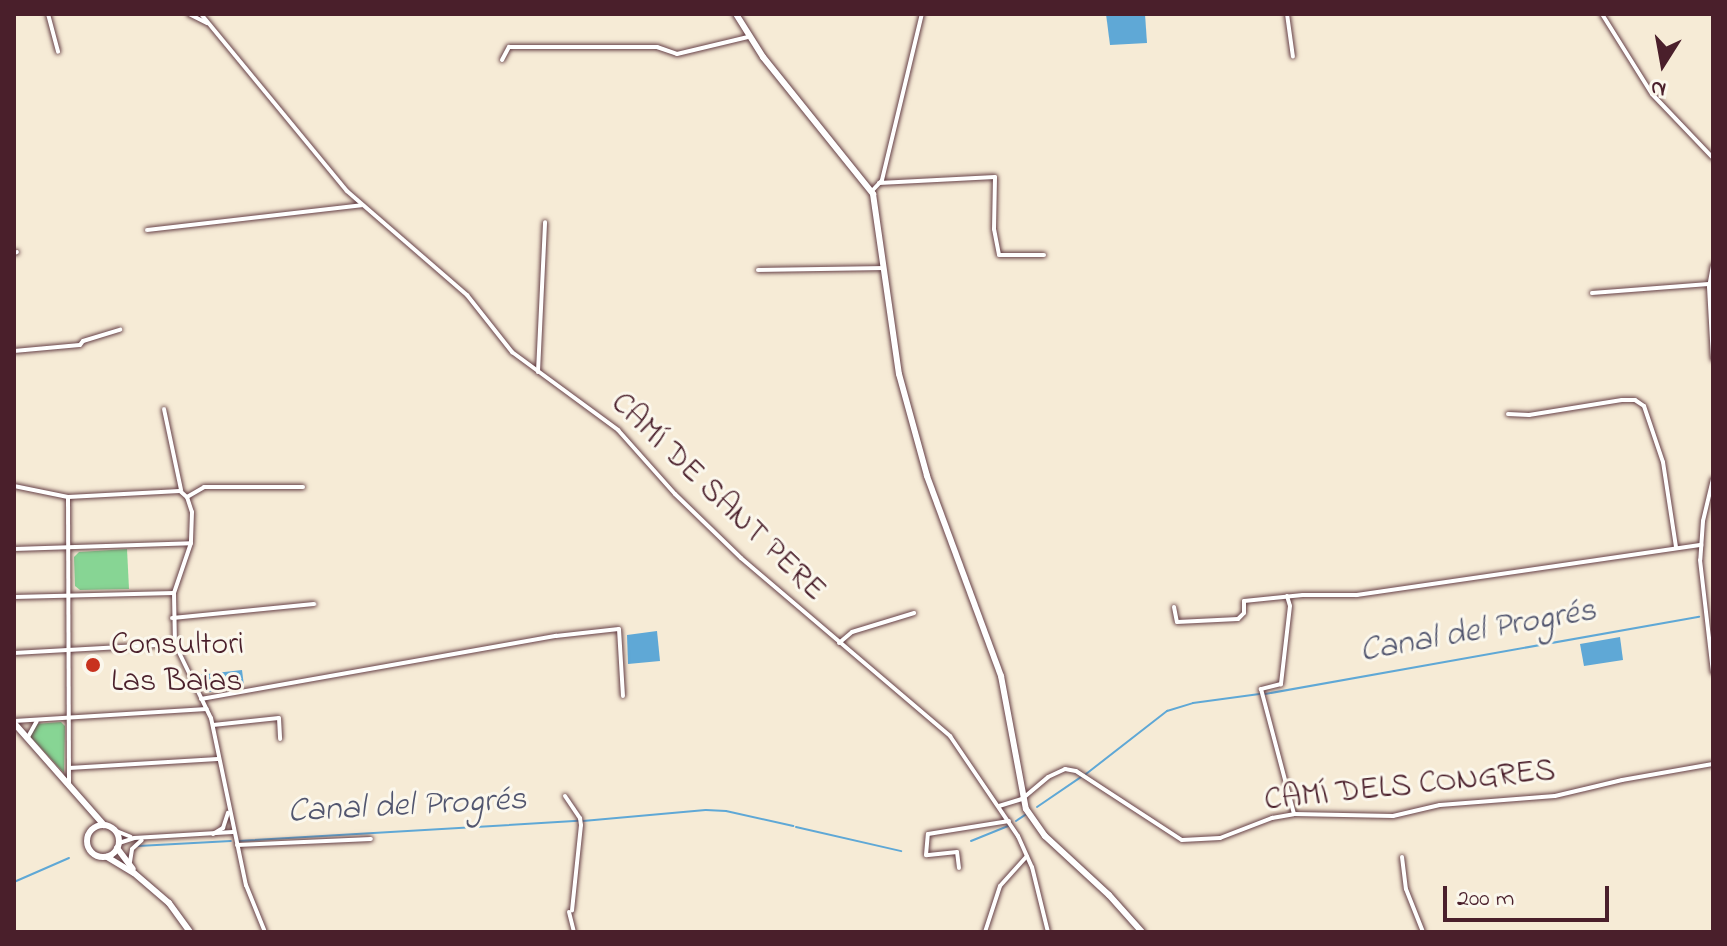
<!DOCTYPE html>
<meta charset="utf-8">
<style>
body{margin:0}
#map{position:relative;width:1727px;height:946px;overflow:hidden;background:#f6ebd6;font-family:"Indie Flower",sans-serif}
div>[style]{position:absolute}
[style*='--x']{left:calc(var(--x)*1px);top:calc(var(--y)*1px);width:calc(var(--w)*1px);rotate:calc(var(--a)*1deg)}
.green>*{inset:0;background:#87d594}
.water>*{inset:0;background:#5fa8d6}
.stream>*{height:2px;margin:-1px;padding:0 1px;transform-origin:1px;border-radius:1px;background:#5fa8d6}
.roads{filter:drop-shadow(0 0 2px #643e45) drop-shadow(0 0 2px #643e45)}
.minor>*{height:4px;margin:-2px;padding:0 2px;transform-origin:2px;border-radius:2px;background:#fff}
.secondary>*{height:6px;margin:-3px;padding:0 3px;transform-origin:3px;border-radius:3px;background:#fff}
.secondary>.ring{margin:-3px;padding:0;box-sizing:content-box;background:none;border:6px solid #fff;border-radius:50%}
.dots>*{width:22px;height:22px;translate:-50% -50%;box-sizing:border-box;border:4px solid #fbf7ec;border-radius:50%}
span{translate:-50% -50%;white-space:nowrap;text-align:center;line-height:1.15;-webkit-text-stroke:6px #fbf7ec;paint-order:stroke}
.street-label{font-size:32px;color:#4a1f2b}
.poi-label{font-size:32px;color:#4a1f2b}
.left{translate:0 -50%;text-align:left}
.water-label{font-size:34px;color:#52566f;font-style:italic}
.frame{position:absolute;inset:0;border:16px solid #4a1f2b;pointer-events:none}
.north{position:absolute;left:1623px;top:24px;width:80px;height:80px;-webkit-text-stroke:6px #fbf7ec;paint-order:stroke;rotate:191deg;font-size:22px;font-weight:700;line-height:32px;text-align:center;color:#4a1f2b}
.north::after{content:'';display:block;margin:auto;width:28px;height:36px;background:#4a1f2b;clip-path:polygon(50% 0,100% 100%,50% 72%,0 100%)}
.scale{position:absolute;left:1443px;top:886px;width:166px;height:36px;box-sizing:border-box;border:4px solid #4a1f2b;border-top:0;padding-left:10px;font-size:24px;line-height:28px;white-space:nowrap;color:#4a1f2b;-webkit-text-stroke:6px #fbf7ec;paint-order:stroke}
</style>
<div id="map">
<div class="green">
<i style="clip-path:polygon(127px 549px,129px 589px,80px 590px,75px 586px,74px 557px,79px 552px)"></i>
<i style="clip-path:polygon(61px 722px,65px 726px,64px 773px,29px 735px,35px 724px)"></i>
</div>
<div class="water">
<i style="clip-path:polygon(1106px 14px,1145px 14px,1147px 43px,1110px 45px)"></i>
<i style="clip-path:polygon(657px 631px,660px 661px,628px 664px,627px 635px)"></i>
<i style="clip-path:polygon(1620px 637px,1623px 660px,1584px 666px,1580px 644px)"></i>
<i style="clip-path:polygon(242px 670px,244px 686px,209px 692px,198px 675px)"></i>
</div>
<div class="stream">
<i style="--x:1265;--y:694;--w:441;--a:-10.1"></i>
<i style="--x:1086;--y:774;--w:103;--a:-37.9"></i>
<i style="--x:1167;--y:711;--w:27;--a:-17"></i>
<i style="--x:1193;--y:703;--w:67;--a:-7.8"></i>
<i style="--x:1037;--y:807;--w:53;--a:-34.3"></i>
<i style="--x:583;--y:821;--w:123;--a:-5.1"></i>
<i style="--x:706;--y:810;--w:20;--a:3"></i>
<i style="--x:726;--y:811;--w:69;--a:12.6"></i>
<i style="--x:1016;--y:821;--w:11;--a:-34"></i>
<i style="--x:796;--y:827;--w:108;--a:12.9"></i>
<i style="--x:239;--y:841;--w:340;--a:-3.4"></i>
<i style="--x:971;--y:841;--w:40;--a:-22"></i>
<i style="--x:138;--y:846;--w:93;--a:-3.1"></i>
<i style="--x:14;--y:882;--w:60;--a:-23.6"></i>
</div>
<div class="roads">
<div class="minor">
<i style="--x:48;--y:14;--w:39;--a:75"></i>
<i style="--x:189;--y:14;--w:20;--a:27"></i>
<i style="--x:201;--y:14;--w:229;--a:50.5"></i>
<i style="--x:347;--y:191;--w:159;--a:40.9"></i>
<i style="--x:467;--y:295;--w:73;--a:51.7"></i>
<i style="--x:512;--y:352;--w:132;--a:36.3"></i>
<i style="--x:618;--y:430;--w:86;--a:48.3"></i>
<i style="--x:675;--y:494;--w:92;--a:44.1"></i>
<i style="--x:741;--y:558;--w:275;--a:40.4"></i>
<i style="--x:950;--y:736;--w:121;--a:55.8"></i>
<i style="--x:1018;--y:836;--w:34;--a:66"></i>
<i style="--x:1032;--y:867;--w:67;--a:76.2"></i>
<i style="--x:1287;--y:14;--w:43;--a:82.1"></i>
<i style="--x:1602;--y:14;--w:94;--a:58"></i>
<i style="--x:1652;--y:94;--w:88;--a:46.4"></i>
<i style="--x:502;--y:60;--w:15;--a:-62"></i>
<i style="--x:509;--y:47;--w:148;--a:0"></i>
<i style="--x:657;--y:47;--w:21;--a:19"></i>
<i style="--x:677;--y:54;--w:73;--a:-13.5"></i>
<i style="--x:879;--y:183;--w:116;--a:-3"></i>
<i style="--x:995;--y:177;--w:52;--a:91.1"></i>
<i style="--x:994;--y:229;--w:26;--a:79"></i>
<i style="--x:999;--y:255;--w:45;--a:0"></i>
<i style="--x:871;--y:192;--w:16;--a:-47"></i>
<i style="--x:882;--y:180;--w:171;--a:-76.5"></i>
<i style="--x:147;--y:230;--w:216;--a:-6.6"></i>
<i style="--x:14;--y:253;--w:3;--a:-18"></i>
<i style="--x:1713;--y:265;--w:22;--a:100"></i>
<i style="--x:1709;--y:287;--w:72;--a:86.8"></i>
<i style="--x:758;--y:270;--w:126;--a:-0.9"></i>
<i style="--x:1592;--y:293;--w:117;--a:-4.4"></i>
<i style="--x:14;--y:351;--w:66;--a:-5.2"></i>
<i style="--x:80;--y:345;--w:5;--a:-53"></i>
<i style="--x:83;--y:341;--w:39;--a:-17"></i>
<i style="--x:538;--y:372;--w:150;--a:-87.3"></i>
<i style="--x:164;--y:409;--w:83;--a:78.1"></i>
<i style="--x:1508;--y:414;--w:21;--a:3"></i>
<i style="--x:1529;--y:415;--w:94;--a:-9.2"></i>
<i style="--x:1622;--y:400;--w:13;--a:0"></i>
<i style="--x:1635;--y:400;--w:11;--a:34"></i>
<i style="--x:1644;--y:406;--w:59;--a:71.3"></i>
<i style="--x:1663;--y:462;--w:86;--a:81.3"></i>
<i style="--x:1713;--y:479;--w:43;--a:103.4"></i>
<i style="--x:1703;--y:521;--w:39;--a:94"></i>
<i style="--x:1700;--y:560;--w:113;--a:83.4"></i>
<i style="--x:14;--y:486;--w:55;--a:11.5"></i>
<i style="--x:68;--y:497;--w:112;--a:-3.1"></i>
<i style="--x:180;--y:491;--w:9;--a:41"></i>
<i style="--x:187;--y:497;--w:16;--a:72"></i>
<i style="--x:192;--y:512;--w:31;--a:92"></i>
<i style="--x:191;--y:543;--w:53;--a:108.8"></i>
<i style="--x:174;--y:593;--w:51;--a:88.9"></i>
<i style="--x:175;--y:644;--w:82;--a:64.1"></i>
<i style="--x:211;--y:718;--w:171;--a:78.2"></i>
<i style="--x:246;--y:885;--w:51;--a:68"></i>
<i style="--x:68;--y:497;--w:289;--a:89.8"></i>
<i style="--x:187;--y:497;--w:20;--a:-30"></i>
<i style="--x:204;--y:487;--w:99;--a:0"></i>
<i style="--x:14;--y:549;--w:177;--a:-1.9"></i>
<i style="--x:1287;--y:596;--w:10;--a:73"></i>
<i style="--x:1290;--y:606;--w:79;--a:96.6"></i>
<i style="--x:1281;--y:684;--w:21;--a:166"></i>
<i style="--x:1261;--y:689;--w:129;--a:75.2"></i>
<i style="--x:14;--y:597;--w:160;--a:-1.4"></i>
<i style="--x:1174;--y:607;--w:15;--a:79"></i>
<i style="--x:1177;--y:622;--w:61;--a:-2.8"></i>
<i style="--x:1238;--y:619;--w:8;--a:-45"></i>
<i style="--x:1244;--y:613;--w:12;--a:-90"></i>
<i style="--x:1244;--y:601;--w:59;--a:-5.8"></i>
<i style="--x:1303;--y:595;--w:54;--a:0"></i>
<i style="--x:1357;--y:595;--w:348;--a:-8.3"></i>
<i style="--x:172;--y:618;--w:143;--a:-5.6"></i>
<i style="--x:839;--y:643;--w:17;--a:-40"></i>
<i style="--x:852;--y:632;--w:65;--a:-17"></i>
<i style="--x:14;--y:653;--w:161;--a:-3.2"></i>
<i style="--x:201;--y:699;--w:361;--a:-10.1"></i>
<i style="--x:556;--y:636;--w:63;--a:-6.3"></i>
<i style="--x:619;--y:629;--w:67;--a:86.6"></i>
<i style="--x:14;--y:721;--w:193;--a:-3.6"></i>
<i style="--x:213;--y:725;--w:66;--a:-6.1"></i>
<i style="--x:279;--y:718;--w:21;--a:87"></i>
<i style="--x:28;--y:737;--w:18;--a:-61"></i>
<i style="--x:69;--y:768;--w:149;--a:-3.5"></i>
<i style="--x:565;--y:796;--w:27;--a:56"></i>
<i style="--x:580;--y:818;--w:7;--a:82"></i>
<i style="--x:581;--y:825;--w:86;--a:96"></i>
<i style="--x:999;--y:806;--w:24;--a:-17"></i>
<i style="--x:1022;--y:799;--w:34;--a:-40"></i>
<i style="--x:1048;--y:777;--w:19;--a:-25"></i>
<i style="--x:1065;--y:769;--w:11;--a:10"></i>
<i style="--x:1076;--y:771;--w:126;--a:33.1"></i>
<i style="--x:1182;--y:840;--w:38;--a:-3"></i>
<i style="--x:1220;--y:838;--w:56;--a:-21"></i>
<i style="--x:1272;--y:818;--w:22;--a:-10"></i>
<i style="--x:1294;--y:814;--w:99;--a:1.2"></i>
<i style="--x:1393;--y:816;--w:48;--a:-13.2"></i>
<i style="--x:1440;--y:805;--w:115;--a:-4.5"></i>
<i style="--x:1555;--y:796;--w:69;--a:-13.4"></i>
<i style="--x:1622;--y:780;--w:92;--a:-10"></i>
<i style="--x:114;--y:830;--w:18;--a:22"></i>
<i style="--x:213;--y:834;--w:12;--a:-31"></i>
<i style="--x:223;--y:828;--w:16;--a:-72"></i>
<i style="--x:119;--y:843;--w:16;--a:-18"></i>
<i style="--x:134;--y:838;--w:99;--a:-3.5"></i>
<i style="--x:237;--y:845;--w:134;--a:-2.6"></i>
<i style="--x:1402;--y:857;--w:32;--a:83"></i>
<i style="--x:1406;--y:889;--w:46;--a:68.4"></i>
<i style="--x:130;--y:862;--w:13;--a:-81"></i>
<i style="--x:132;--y:849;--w:13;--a:-42"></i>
<i style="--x:959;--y:868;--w:16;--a:-97"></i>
<i style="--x:957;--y:852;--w:31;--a:174"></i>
<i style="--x:926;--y:855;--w:21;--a:-85"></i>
<i style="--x:928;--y:834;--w:82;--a:-9.1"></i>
<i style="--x:569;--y:912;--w:21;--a:76"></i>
<i style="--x:985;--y:932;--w:48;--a:-71.9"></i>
<i style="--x:1000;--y:886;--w:40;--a:-48"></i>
</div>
<div class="secondary">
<i style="--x:736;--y:14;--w:51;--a:57.9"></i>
<i style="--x:763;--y:57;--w:176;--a:51.2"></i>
<i style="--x:873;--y:194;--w:182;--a:81.8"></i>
<i style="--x:899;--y:374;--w:106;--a:74.6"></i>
<i style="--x:927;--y:476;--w:213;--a:69.7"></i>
<i style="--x:1001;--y:676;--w:135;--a:79.4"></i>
<i style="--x:1026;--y:809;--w:33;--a:55"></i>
<i style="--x:1045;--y:836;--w:87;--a:42.7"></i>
<i style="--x:1109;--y:895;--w:50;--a:48.3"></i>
<i style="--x:14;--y:723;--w:136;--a:48.6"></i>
<i class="ring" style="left:87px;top:825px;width:26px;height:26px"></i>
<i style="--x:117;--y:848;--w:26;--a:53"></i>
<i style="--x:107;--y:857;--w:31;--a:31"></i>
<i style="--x:134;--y:873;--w:46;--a:40.6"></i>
<i style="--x:169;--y:903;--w:36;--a:54"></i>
</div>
</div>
<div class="dots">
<i style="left:93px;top:665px;background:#c8321e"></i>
</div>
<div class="street-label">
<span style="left:717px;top:498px;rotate:44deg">CAMÍ DE SANT PERE</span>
<span style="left:1410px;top:787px;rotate:-6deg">CAMÍ DELS CONGRES</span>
</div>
<div class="poi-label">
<span class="left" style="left:111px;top:665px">Consultori<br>Las Baias</span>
</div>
<div class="water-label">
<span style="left:1478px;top:632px;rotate:-10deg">Canal del Progrés</span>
<span style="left:407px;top:807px;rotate:-3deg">Canal del Progrés</span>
</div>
<div class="frame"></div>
<div class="north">N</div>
<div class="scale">200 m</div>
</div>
